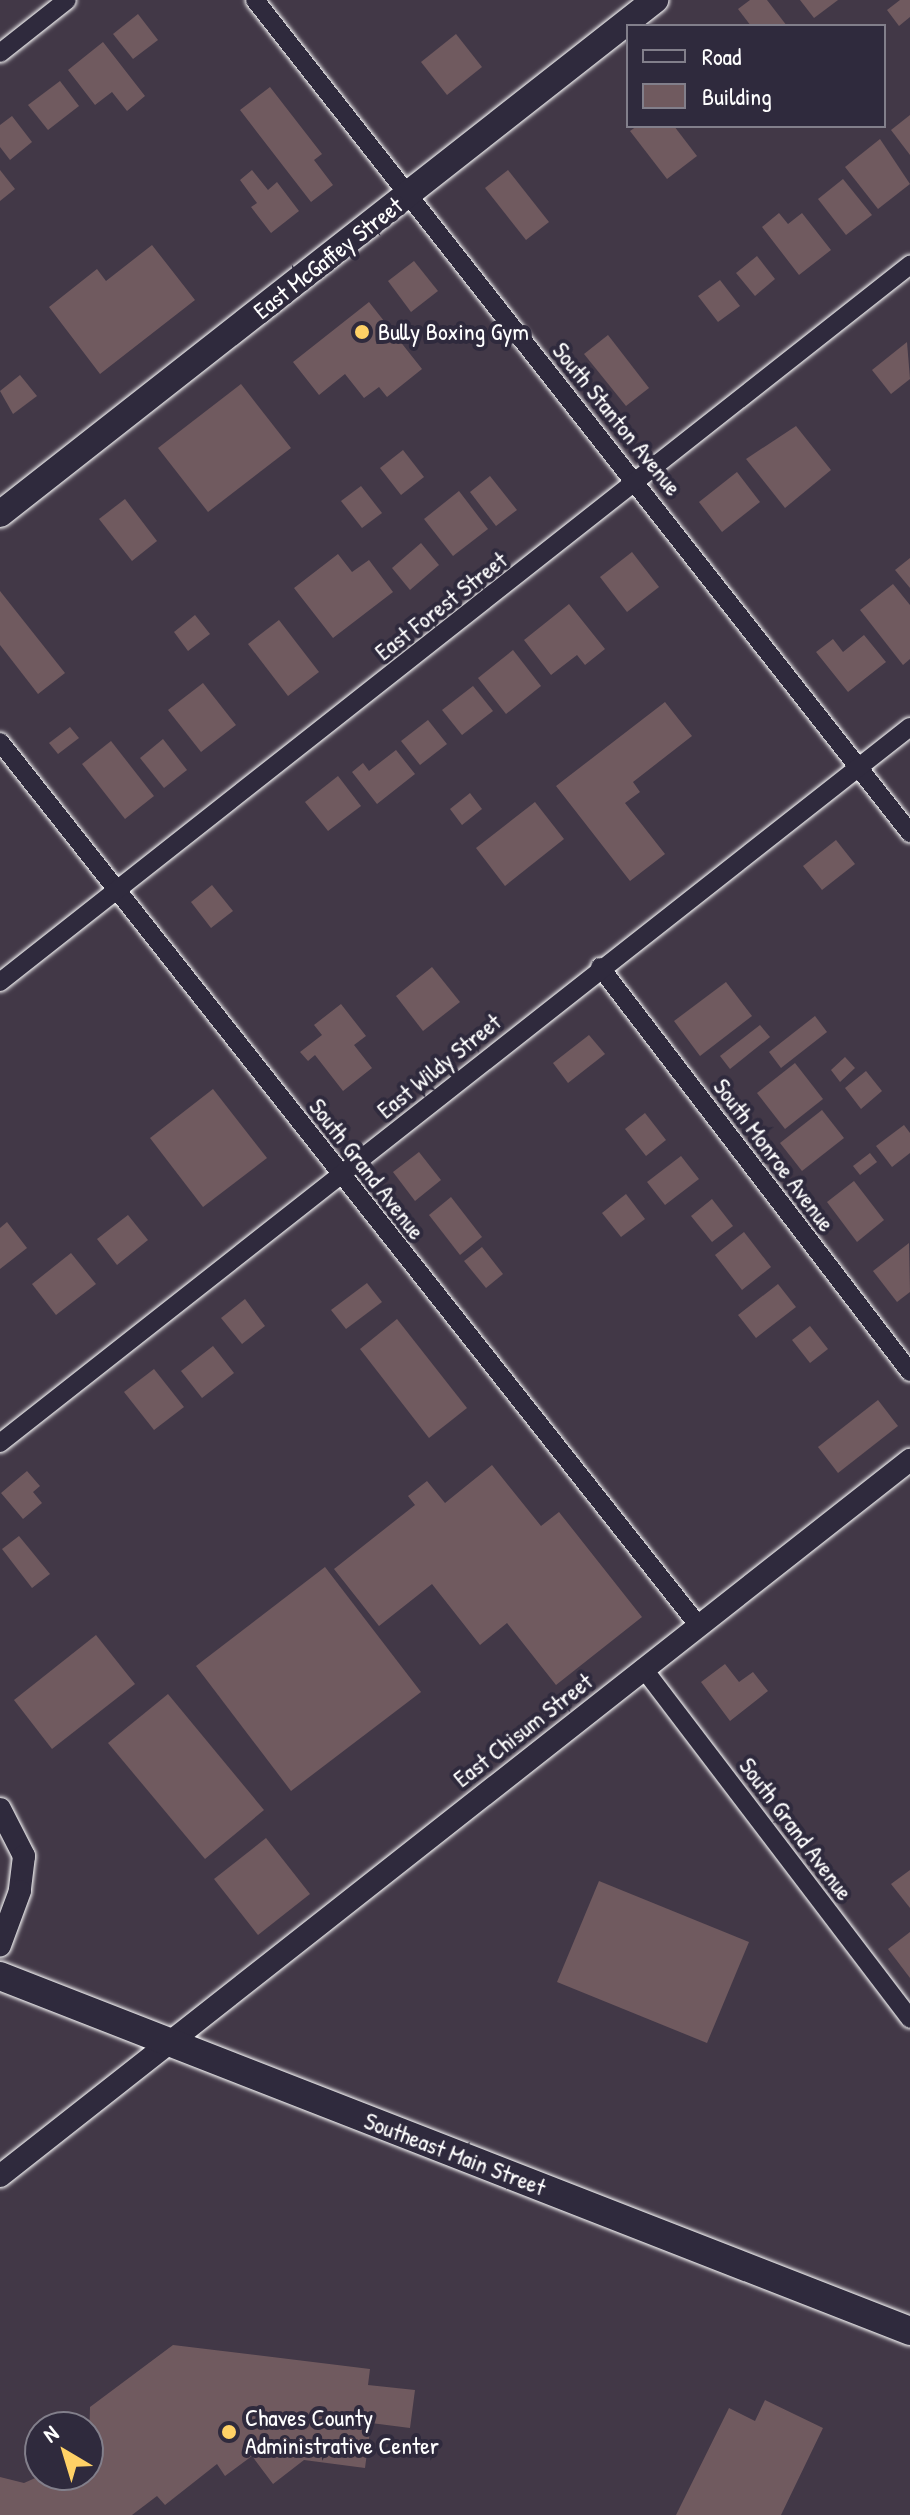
<!DOCTYPE html>
<style>
body{margin:0}
#map{position:relative;width:910px;height:2515px;overflow:hidden;background:#423847;font-family:"Patrick Hand",sans-serif}
div>[style]{position:absolute}
[style*='--x']{left:calc(var(--x)*1px);top:calc(var(--y)*1px);width:calc(var(--w)*1px);rotate:calc(var(--a)*1deg)}
.building>*{inset:0;background:#705a5f}
.roads{filter:drop-shadow(0 0 2px #fff) drop-shadow(0 0 2px #fff)}
.minor>*{height:18px;margin:-9px;padding:0 9px;transform-origin:9px;border-radius:9px;background:#2f2a3d}
.tertiary>*{height:22px;margin:-11px;padding:0 11px;transform-origin:11px;border-radius:11px;background:#2f2a3d}
.secondary>*{height:26px;margin:-13px;padding:0 13px;transform-origin:13px;border-radius:13px;background:#2f2a3d}
.primary>*{height:28px;margin:-14px;padding:0 14px;transform-origin:14px;border-radius:14px;background:#2f2a3d}
.dots>*{width:22px;height:22px;translate:-50% -50%;box-sizing:border-box;border:4px solid #2f2a3d;border-radius:50%}
span{translate:-50% -50%;white-space:nowrap;text-align:center;line-height:1.15;-webkit-text-stroke:8px #2f2a3d;paint-order:stroke}
.street-label{font-size:24px;color:#fff}
.poi-label{font-size:24px;color:#fff}
.left{translate:0 -50%;text-align:left}
.legend{position:absolute;left:626px;top:24px;width:260px;height:104px;box-sizing:border-box;background:#2f2a3d;border:2px solid #827f8b;margin:0;padding:10px 14px;list-style:none;font-size:24px;color:#fff}
.legend li{display:flex;align-items:center;gap:16px;height:40px}
.legend b{width:40px;border:2px solid #827f8b}
.north{position:absolute;left:24px;top:2411px;width:80px;height:80px;box-sizing:border-box;background:#2f2a3d;border:2px solid #827f8b;border-radius:50%;rotate:322deg;font-size:22px;font-weight:700;line-height:32px;text-align:center;color:#fff}
.north::after{content:'';display:block;margin:auto;width:28px;height:36px;background:#ffd166;clip-path:polygon(50% 0,100% 100%,50% 72%,0 100%)}
</style>
<div id="map">
<div class="building">
<i style="clip-path:polygon(750px 0,767px 0,787px 26px,751px 26px,738px 9px)"></i>
<i style="clip-path:polygon(800px 0,838px 0,814px 18px)"></i>
<i style="clip-path:polygon(900px 0,910px 0,910px 17px,899px 26px,887px 10px)"></i>
<i style="clip-path:polygon(138px 14px,158px 40px,133px 59px,113px 34px)"></i>
<i style="clip-path:polygon(456px 34px,482px 67px,447px 95px,421px 62px)"></i>
<i style="clip-path:polygon(103px 42px,145px 96px,127px 111px,112px 92px,95px 105px,68px 70px)"></i>
<i style="clip-path:polygon(60px 81px,79px 106px,48px 130px,28px 105px)"></i>
<i style="clip-path:polygon(270px 87px,322px 154px,314px 160px,333px 185px,311px 202px,240px 110px)"></i>
<i style="clip-path:polygon(910px 115px,910px 155px,891px 130px)"></i>
<i style="clip-path:polygon(12px 116px,32px 142px,10px 160px,0 147px,0 125px)"></i>
<i style="clip-path:polygon(637px 126px,674px 126px,697px 156px,667px 179px,630px 131px)"></i>
<i style="clip-path:polygon(880px 139px,910px 184px,878px 209px,845px 167px)"></i>
<i style="clip-path:polygon(0 170px,15px 189px,0 201px)"></i>
<i style="clip-path:polygon(252px 170px,268px 190px,277px 182px,299px 211px,271px 233px,251px 207px,257px 203px,240px 180px)"></i>
<i style="clip-path:polygon(508px 170px,549px 222px,526px 240px,485px 188px)"></i>
<i style="clip-path:polygon(843px 179px,872px 215px,846px 235px,818px 199px)"></i>
<i style="clip-path:polygon(779px 213px,788px 224px,802px 213px,831px 250px,799px 275px,762px 227px)"></i>
<i style="clip-path:polygon(152px 245px,195px 300px,100px 374px,49px 307px,97px 269px,106px 281px)"></i>
<i style="clip-path:polygon(757px 256px,775px 279px,755px 296px,736px 273px)"></i>
<i style="clip-path:polygon(414px 261px,438px 291px,411px 312px,388px 281px)"></i>
<i style="clip-path:polygon(720px 280px,740px 306px,718px 322px,698px 296px)"></i>
<i style="clip-path:polygon(369px 302px,422px 369px,387px 397px,379px 387px,364px 398px,345px 374px,319px 395px,293px 362px)"></i>
<i style="clip-path:polygon(608px 335px,649px 388px,626px 406px,584px 354px)"></i>
<i style="clip-path:polygon(907px 342px,910px 379px,891px 394px,872px 370px)"></i>
<i style="clip-path:polygon(20px 375px,37px 396px,13px 414px,0 391px)"></i>
<i style="clip-path:polygon(241px 384px,291px 448px,208px 512px,158px 448px)"></i>
<i style="clip-path:polygon(796px 426px,831px 470px,785px 508px,746px 459px)"></i>
<i style="clip-path:polygon(403px 450px,424px 477px,401px 495px,380px 468px)"></i>
<i style="clip-path:polygon(737px 472px,760px 502px,722px 532px,699px 502px)"></i>
<i style="clip-path:polygon(490px 476px,517px 510px,496px 526px,470px 492px)"></i>
<i style="clip-path:polygon(361px 486px,382px 513px,362px 528px,341px 501px)"></i>
<i style="clip-path:polygon(459px 491px,488px 529px,453px 556px,424px 519px)"></i>
<i style="clip-path:polygon(125px 499px,157px 541px,132px 561px,99px 519px)"></i>
<i style="clip-path:polygon(421px 543px,439px 565px,410px 590px,392px 568px)"></i>
<i style="clip-path:polygon(632px 552px,659px 587px,627px 612px,600px 577px)"></i>
<i style="clip-path:polygon(338px 554px,352px 572px,369px 560px,393px 592px,333px 638px,294px 588px)"></i>
<i style="clip-path:polygon(910px 558px,910px 588px,895px 570px)"></i>
<i style="clip-path:polygon(893px 584px,910px 605px,910px 659px,903px 665px,860px 610px)"></i>
<i style="clip-path:polygon(0 591px,65px 673px,38px 694px,0 645px)"></i>
<i style="clip-path:polygon(569px 604px,605px 649px,585px 665px,577px 655px,551px 675px,524px 640px)"></i>
<i style="clip-path:polygon(195px 615px,210px 634px,188px 651px,174px 632px)"></i>
<i style="clip-path:polygon(279px 620px,319px 672px,288px 696px,248px 644px)"></i>
<i style="clip-path:polygon(864px 635px,886px 662px,848px 692px,816px 652px,833px 639px,843px 652px)"></i>
<i style="clip-path:polygon(513px 650px,541px 686px,506px 714px,478px 678px)"></i>
<i style="clip-path:polygon(203px 683px,236px 725px,201px 752px,168px 710px)"></i>
<i style="clip-path:polygon(473px 686px,493px 711px,462px 735px,442px 710px)"></i>
<i style="clip-path:polygon(665px 702px,692px 736px,633px 782px,640px 792px,625px 803px,665px 854px,630px 881px,556px 786px)"></i>
<i style="clip-path:polygon(428px 720px,447px 744px,420px 765px,401px 741px)"></i>
<i style="clip-path:polygon(70px 727px,79px 738px,58px 754px,49px 743px)"></i>
<i style="clip-path:polygon(163px 739px,187px 770px,164px 788px,140px 758px)"></i>
<i style="clip-path:polygon(111px 741px,154px 796px,125px 819px,82px 764px)"></i>
<i style="clip-path:polygon(396px 750px,415px 774px,377px 804px,352px 772px,363px 763px,369px 771px)"></i>
<i style="clip-path:polygon(338px 776px,361px 806px,328px 831px,305px 802px)"></i>
<i style="clip-path:polygon(470px 793px,482px 809px,462px 825px,450px 809px)"></i>
<i style="clip-path:polygon(535px 802px,564px 839px,505px 886px,476px 848px)"></i>
<i style="clip-path:polygon(836px 840px,855px 864px,822px 890px,803px 866px)"></i>
<i style="clip-path:polygon(212px 885px,233px 911px,211px 928px,191px 902px)"></i>
<i style="clip-path:polygon(432px 967px,460px 1002px,423px 1031px,396px 996px)"></i>
<i style="clip-path:polygon(726px 982px,752px 1016px,700px 1056px,674px 1021px)"></i>
<i style="clip-path:polygon(341px 1004px,366px 1036px,354px 1045px,372px 1068px,343px 1091px,315px 1055px,308px 1061px,300px 1052px,322px 1035px,314px 1025px)"></i>
<i style="clip-path:polygon(815px 1016px,827px 1032px,781px 1068px,769px 1052px)"></i>
<i style="clip-path:polygon(760px 1025px,770px 1037px,730px 1069px,720px 1056px)"></i>
<i style="clip-path:polygon(589px 1035px,605px 1054px,568px 1083px,553px 1063px)"></i>
<i style="clip-path:polygon(845px 1057px,855px 1068px,840px 1082px,831px 1070px)"></i>
<i style="clip-path:polygon(795px 1063px,823px 1099px,785px 1129px,757px 1093px)"></i>
<i style="clip-path:polygon(866px 1071px,882px 1091px,861px 1109px,845px 1088px)"></i>
<i style="clip-path:polygon(213px 1089px,267px 1158px,203px 1207px,150px 1138px)"></i>
<i style="clip-path:polygon(822px 1110px,844px 1138px,802px 1171px,780px 1143px)"></i>
<i style="clip-path:polygon(645px 1113px,666px 1140px,646px 1156px,625px 1129px)"></i>
<i style="clip-path:polygon(904px 1125px,910px 1133px,910px 1153px,892px 1167px,876px 1146px)"></i>
<i style="clip-path:polygon(419px 1152px,441px 1180px,415px 1201px,393px 1172px)"></i>
<i style="clip-path:polygon(870px 1153px,877px 1162px,860px 1175px,853px 1166px)"></i>
<i style="clip-path:polygon(681px 1156px,699px 1179px,665px 1205px,647px 1182px)"></i>
<i style="clip-path:polygon(854px 1181px,884px 1220px,857px 1242px,827px 1202px)"></i>
<i style="clip-path:polygon(626px 1194px,645px 1219px,621px 1237px,602px 1213px)"></i>
<i style="clip-path:polygon(451px 1197px,482px 1237px,460px 1255px,429px 1215px)"></i>
<i style="clip-path:polygon(712px 1199px,733px 1226px,712px 1242px,691px 1216px)"></i>
<i style="clip-path:polygon(128px 1215px,148px 1240px,117px 1265px,97px 1239px)"></i>
<i style="clip-path:polygon(7px 1222px,27px 1248px,0 1269px,0 1228px)"></i>
<i style="clip-path:polygon(744px 1232px,771px 1267px,742px 1290px,715px 1255px)"></i>
<i style="clip-path:polygon(909px 1243px,910px 1292px,897px 1302px,873px 1271px)"></i>
<i style="clip-path:polygon(482px 1247px,503px 1274px,486px 1288px,464px 1261px)"></i>
<i style="clip-path:polygon(71px 1253px,96px 1284px,56px 1315px,32px 1284px)"></i>
<i style="clip-path:polygon(367px 1283px,382px 1302px,346px 1329px,331px 1310px)"></i>
<i style="clip-path:polygon(778px 1284px,796px 1307px,756px 1338px,738px 1315px)"></i>
<i style="clip-path:polygon(245px 1299px,265px 1326px,242px 1344px,221px 1318px)"></i>
<i style="clip-path:polygon(397px 1319px,467px 1408px,429px 1438px,360px 1349px)"></i>
<i style="clip-path:polygon(810px 1326px,828px 1349px,810px 1363px,792px 1340px)"></i>
<i style="clip-path:polygon(213px 1346px,234px 1373px,202px 1398px,181px 1371px)"></i>
<i style="clip-path:polygon(154px 1369px,184px 1407px,154px 1430px,124px 1392px)"></i>
<i style="clip-path:polygon(878px 1400px,898px 1426px,838px 1473px,818px 1447px)"></i>
<i style="clip-path:polygon(492px 1465px,541px 1526px,559px 1512px,642px 1617px,556px 1685px,507px 1623px,480px 1645px,432px 1584px,379px 1626px,334px 1569px,415px 1505px,408px 1496px,427px 1481px,445px 1503px)"></i>
<i style="clip-path:polygon(27px 1471px,40px 1486px,33px 1492px,42px 1503px,23px 1519px,1px 1493px)"></i>
<i style="clip-path:polygon(19px 1536px,50px 1574px,32px 1588px,2px 1549px)"></i>
<i style="clip-path:polygon(325px 1567px,421px 1692px,291px 1791px,196px 1666px)"></i>
<i style="clip-path:polygon(96px 1635px,135px 1684px,52px 1749px,14px 1700px)"></i>
<i style="clip-path:polygon(725px 1664px,739px 1682px,753px 1672px,768px 1691px,730px 1721px,701px 1682px)"></i>
<i style="clip-path:polygon(168px 1694px,264px 1810px,205px 1859px,108px 1743px)"></i>
<i style="clip-path:polygon(266px 1838px,310px 1894px,258px 1935px,214px 1879px)"></i>
<i style="clip-path:polygon(910px 1870px,910px 1908px,891px 1884px)"></i>
<i style="clip-path:polygon(599px 1881px,749px 1942px,707px 2043px,557px 1982px)"></i>
<i style="clip-path:polygon(910px 1932px,910px 1978px,888px 1949px)"></i>
<i style="clip-path:polygon(173px 2345px,370px 2369px,368px 2385px,415px 2390px,410px 2428px,371px 2423px,365px 2468px,304px 2460px,273px 2484px,252px 2456px,225px 2476px,217px 2464px,165px 2505px,157px 2496px,132px 2515px,0 2515px,0 2477px,24px 2483px,42px 2475px,88px 2475px,90px 2407px)"></i>
<i style="clip-path:polygon(765px 2400px,823px 2428px,781px 2515px,676px 2515px,729px 2408px,755px 2421px)"></i>
</div>
<div class="roads">
<div class="minor">
<i style="--x:255;--y:0;--w:1060;--a:51.82"></i>
<i style="--x:0;--y:53;--w:85;--a:-38.3"></i>
<i style="--x:0;--y:742;--w:1126;--a:51.67"></i>
<i style="--x:600;--y:967;--w:510;--a:52.57"></i>
<i style="--x:0;--y:982;--w:1159;--a:-38.24"></i>
<i style="--x:0;--y:1443;--w:1158;--a:-38.2"></i>
<i style="--x:643;--y:1668;--w:441;--a:52.7"></i>
</div>
<div class="tertiary">
<i style="--x:0;--y:1809;--w:53;--a:62.9"></i>
<i style="--x:24;--y:1856;--w:35;--a:97"></i>
<i style="--x:20;--y:1891;--w:58;--a:110.3"></i>
<i style="--x:0;--y:2176;--w:1158;--a:-38.2"></i>
</div>
<div class="secondary">
<i style="--x:0;--y:514;--w:833;--a:-38.12"></i>
</div>
<div class="primary">
<i style="--x:0;--y:1976;--w:977;--a:21.31"></i>
</div>
</div>
<div class="dots">
<i style="left:362px;top:332px;background:#ffd166"></i>
<i style="left:229px;top:2432px;background:#ffd166"></i>
</div>
<div class="street-label">
<span style="left:328px;top:258px;rotate:-38deg">East McGaffey Street</span>
<span style="left:617px;top:419px;rotate:51deg">South Stanton Avenue</span>
<span style="left:441px;top:606px;rotate:-38deg">East Forest Street</span>
<span style="left:439px;top:1066px;rotate:-39deg">East Wildy Street</span>
<span style="left:774px;top:1155px;rotate:53deg">South Monroe Avenue</span>
<span style="left:367px;top:1169px;rotate:52deg">South Grand Avenue</span>
<span style="left:523px;top:1730px;rotate:-38deg">East Chisum Street</span>
<span style="left:796px;top:1829px;rotate:53deg">South Grand Avenue</span>
<span style="left:455px;top:2154px;rotate:21deg">Southeast Main Street</span>
</div>
<div class="poi-label">
<span class="left" style="left:378px;top:332px">Bully Boxing Gym</span>
<span class="left" style="left:245px;top:2432px">Chaves County<br>Administrative Center</span>
</div>
<ul class="legend">
<li><b style="height:10px;background:#2f2a3d"></b>Road</li>
<li><b style="height:22px;background:#705a5f"></b>Building</li>
</ul>
<div class="north">N</div>
</div>
